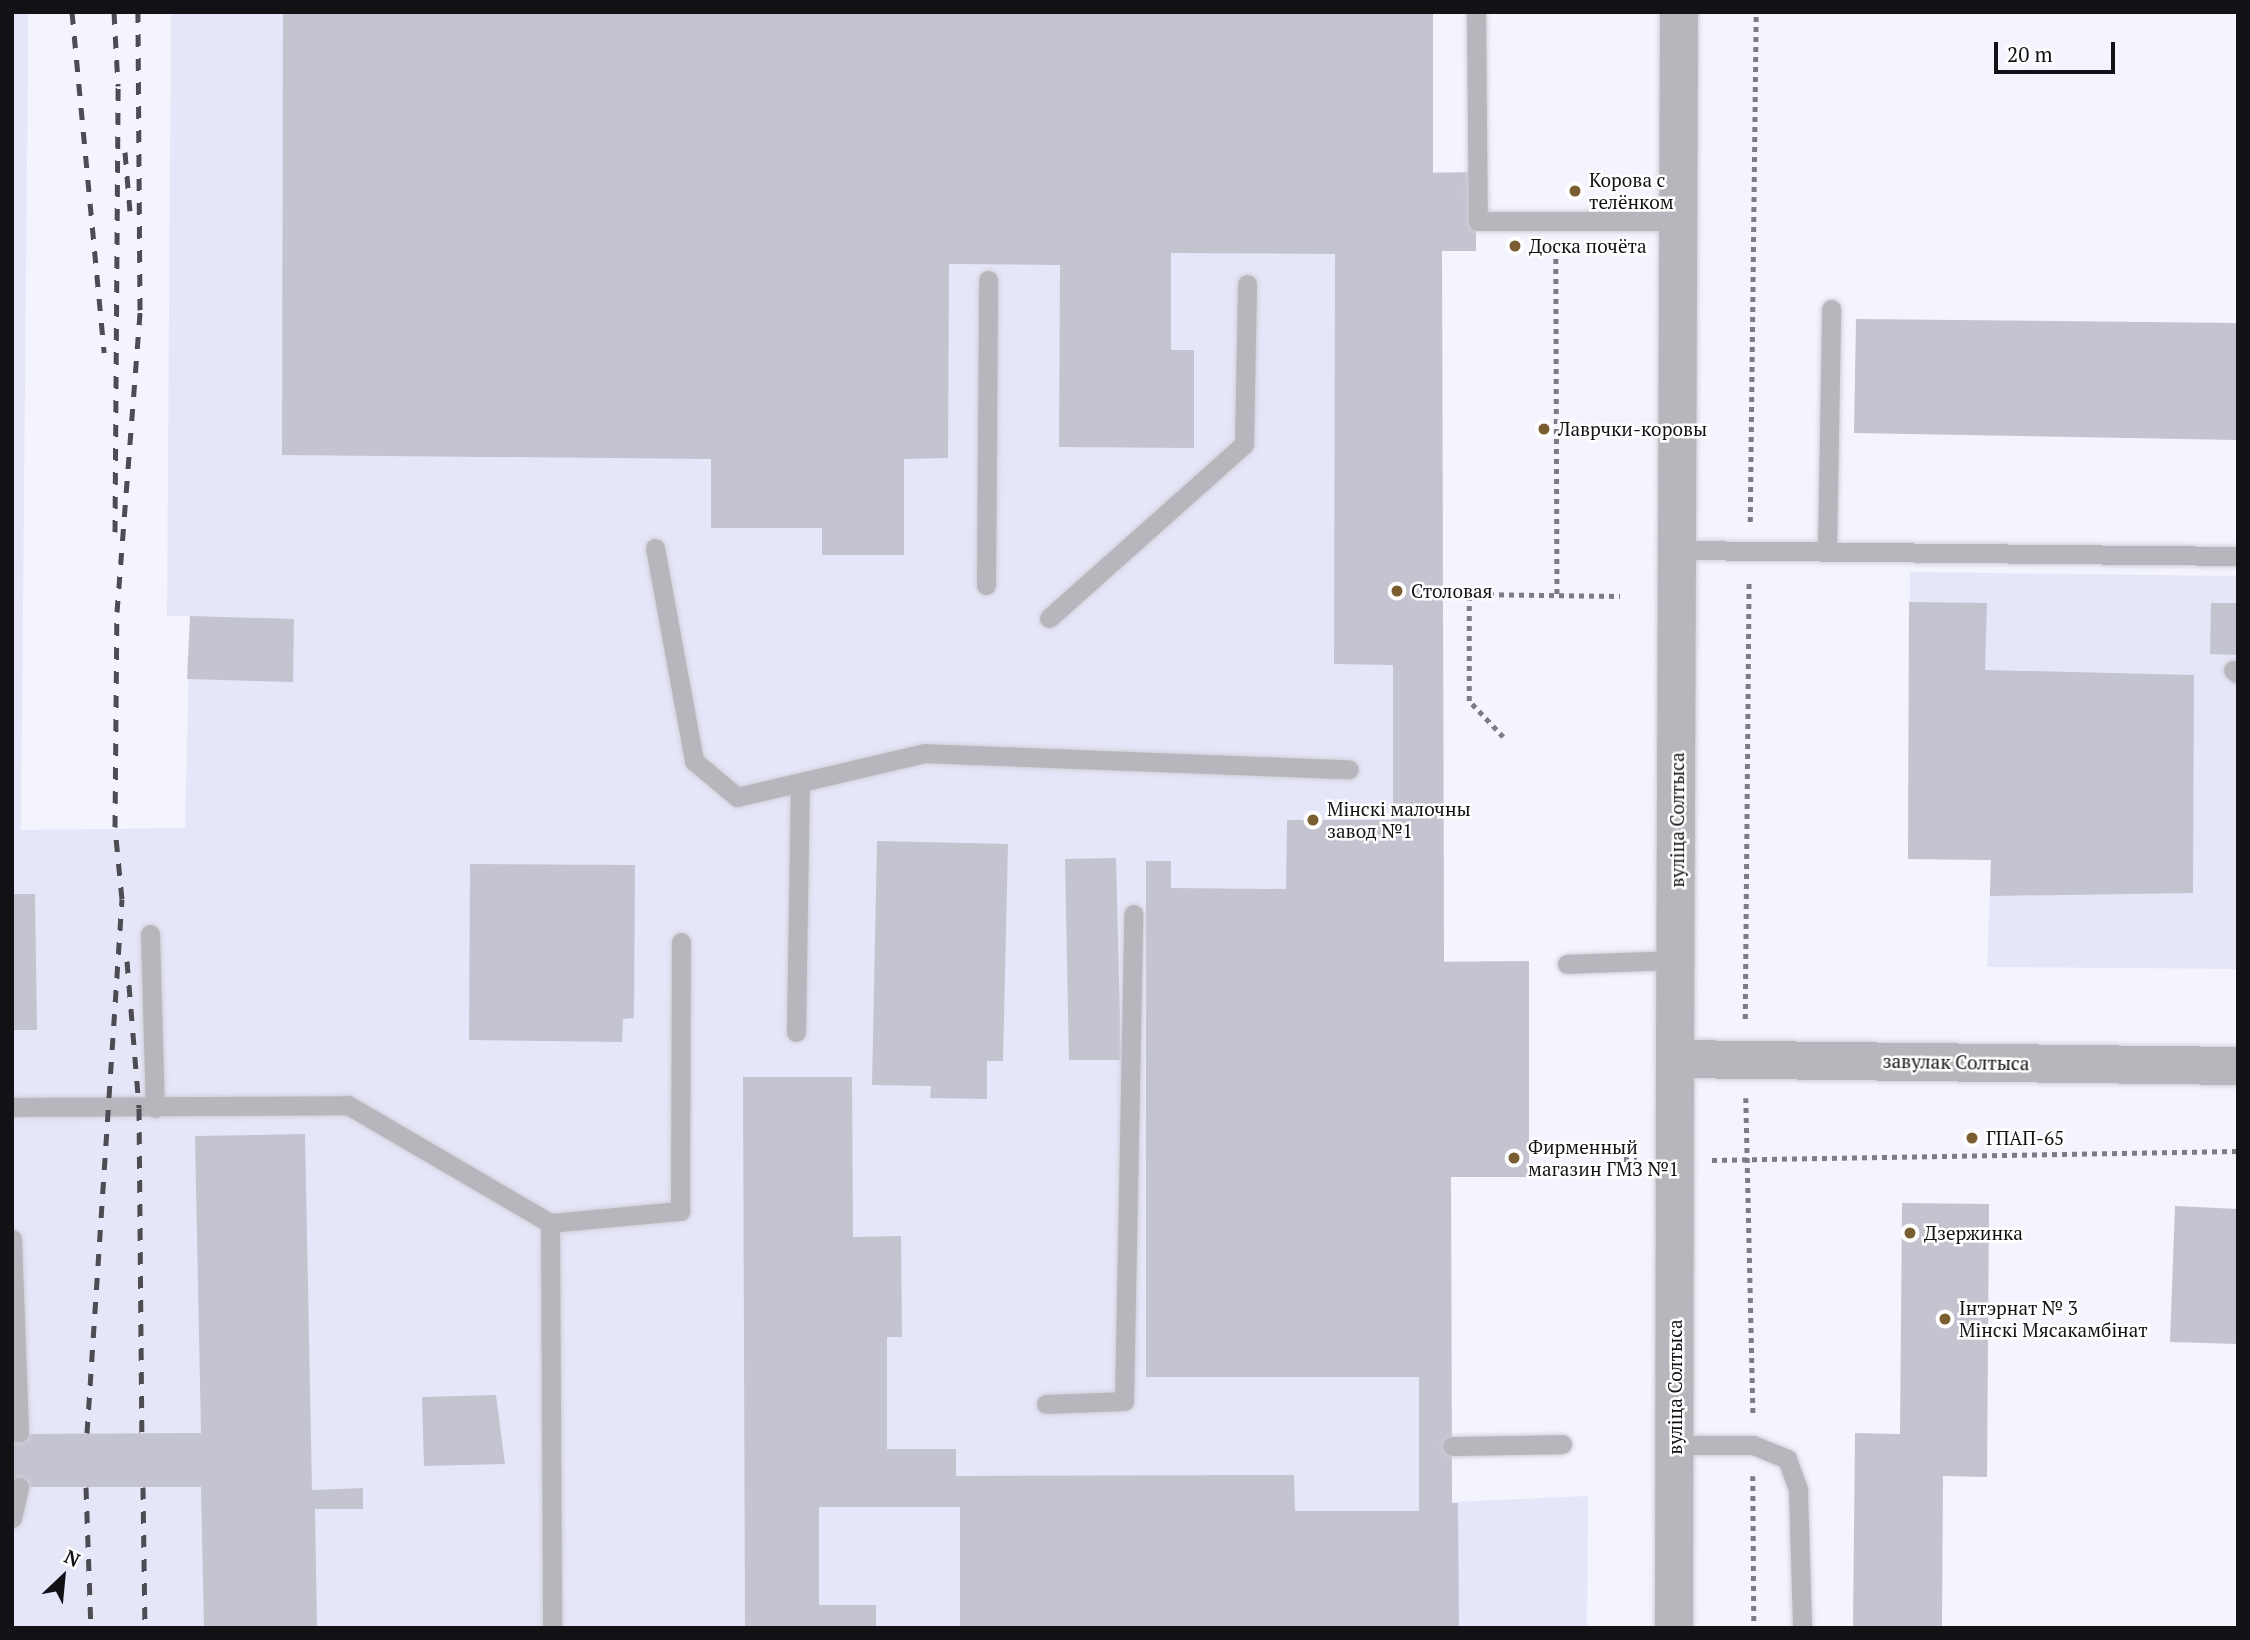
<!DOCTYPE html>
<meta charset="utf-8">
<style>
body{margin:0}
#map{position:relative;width:2250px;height:1640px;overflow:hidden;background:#f4f4fe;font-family:"PT Serif",serif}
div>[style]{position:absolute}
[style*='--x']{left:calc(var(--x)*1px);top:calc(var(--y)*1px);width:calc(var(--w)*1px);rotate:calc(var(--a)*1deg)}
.built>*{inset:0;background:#e6e6f9}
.building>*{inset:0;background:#c4c3d0}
.path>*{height:4.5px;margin-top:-2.25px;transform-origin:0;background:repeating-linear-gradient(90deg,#7c7c83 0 5px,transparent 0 10px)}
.roads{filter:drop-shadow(0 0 2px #d0d0d9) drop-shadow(0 0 2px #d0d0d9)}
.service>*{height:19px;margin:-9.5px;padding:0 9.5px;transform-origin:9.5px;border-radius:9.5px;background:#b7b6bc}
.minor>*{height:38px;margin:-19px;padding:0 19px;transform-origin:19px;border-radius:19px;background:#b7b6bc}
.tertiary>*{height:38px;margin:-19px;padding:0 19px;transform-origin:19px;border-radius:19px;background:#b7b6bc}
.rail>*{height:5px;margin-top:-2.5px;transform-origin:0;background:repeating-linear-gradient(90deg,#4c4c52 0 12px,transparent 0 24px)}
.dots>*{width:19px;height:19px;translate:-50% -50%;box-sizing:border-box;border:4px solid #fff;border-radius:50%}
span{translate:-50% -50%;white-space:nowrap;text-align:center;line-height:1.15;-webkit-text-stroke:5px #fff;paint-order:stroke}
.poi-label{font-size:19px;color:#121216}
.left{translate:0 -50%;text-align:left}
.street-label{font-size:19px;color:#121216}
.frame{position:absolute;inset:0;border:14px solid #121216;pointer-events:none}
.north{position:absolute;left:28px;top:1542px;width:70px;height:70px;-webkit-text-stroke:5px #fff;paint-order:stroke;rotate:26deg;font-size:19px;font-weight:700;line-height:28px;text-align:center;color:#121216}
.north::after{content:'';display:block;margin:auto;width:24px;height:32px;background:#121216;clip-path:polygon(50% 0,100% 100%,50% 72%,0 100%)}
.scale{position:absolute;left:1994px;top:42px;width:121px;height:32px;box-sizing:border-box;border:4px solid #121216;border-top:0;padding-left:9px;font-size:21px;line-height:24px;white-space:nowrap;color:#121216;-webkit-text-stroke:5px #fff;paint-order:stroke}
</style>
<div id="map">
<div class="built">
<i style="clip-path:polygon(12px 12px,28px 12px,28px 54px,21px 830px,185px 828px,190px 616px,167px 616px,171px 12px,1433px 12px,1433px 172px,1476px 172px,1476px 251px,1442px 251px,1444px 961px,1529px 961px,1529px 1177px,1451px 1177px,1452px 1502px,1588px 1496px,1587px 1628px,12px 1628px)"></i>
<i style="clip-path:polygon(1910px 572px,2238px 576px,2238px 969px,1987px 967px,1991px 860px,1908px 859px)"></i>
</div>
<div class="building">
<i style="clip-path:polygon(283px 12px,1433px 12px,1433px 173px,1476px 172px,1476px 251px,1442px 251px,1444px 962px,1529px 961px,1529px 1177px,1451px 1177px,1452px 1503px,1458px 1503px,1459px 1628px,960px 1628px,960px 1507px,819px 1507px,819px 1605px,876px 1605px,876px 1628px,745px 1628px,743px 1077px,852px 1077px,853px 1237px,901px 1236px,902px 1337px,887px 1337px,887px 1449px,956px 1449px,956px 1476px,1294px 1475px,1295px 1511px,1419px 1511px,1419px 1377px,1146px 1377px,1146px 861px,1171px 861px,1171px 888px,1286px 889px,1287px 820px,1393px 820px,1393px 665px,1334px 664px,1335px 254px,1171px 253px,1171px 350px,1194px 350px,1194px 448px,1059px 447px,1060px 265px,949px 264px,948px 458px,904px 459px,904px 555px,822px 555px,822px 528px,711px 528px,711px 459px,282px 455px)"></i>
<i style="clip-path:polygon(1856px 319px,2238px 323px,2238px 440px,1854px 433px)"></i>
<i style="clip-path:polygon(1909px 602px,1987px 603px,1985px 670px,2194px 675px,2193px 893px,1990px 896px,1991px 860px,1908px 859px)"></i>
<i style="clip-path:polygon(2211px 603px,2238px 603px,2238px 655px,2210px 654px)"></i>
<i style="clip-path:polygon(190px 616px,294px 619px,293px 682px,187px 679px)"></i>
<i style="clip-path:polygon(877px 841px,1008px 844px,1003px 1061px,987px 1061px,987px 1099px,930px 1098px,931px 1086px,872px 1085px)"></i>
<i style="clip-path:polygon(1116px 858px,1121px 1060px,1069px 1060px,1065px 859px)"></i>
<i style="clip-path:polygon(470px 864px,635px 865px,634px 1018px,623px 1019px,622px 1042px,469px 1040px)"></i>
<i style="clip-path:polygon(12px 894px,35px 894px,37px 1030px,12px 1030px)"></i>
<i style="clip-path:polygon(305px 1134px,312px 1490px,363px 1488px,363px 1509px,315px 1509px,317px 1628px,204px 1628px,201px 1487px,12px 1487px,12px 1434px,201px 1433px,195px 1136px)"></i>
<i style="clip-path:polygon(1902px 1203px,1989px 1204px,1987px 1477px,1943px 1476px,1942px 1627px,1853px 1626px,1855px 1433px,1900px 1434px)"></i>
<i style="clip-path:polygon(2175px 1206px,2238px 1209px,2238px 1344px,2170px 1342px)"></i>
<i style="clip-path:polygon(496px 1395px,505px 1464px,424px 1466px,422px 1397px)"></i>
</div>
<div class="path">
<i style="--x:1556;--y:249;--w:346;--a:89.8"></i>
<i style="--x:1750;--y:522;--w:510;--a:-89.33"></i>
<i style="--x:1503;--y:737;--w:50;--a:-133.4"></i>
<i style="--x:1469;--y:701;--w:107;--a:-90"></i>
<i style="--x:1469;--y:594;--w:151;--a:0.8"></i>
<i style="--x:1745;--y:1019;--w:439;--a:-89.5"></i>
<i style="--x:1746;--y:1098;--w:317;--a:88.7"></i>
<i style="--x:1624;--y:1159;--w:13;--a:4"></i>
<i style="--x:1712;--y:1160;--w:526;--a:-0.98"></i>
<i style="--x:1753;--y:1476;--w:152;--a:89.6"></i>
</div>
<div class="roads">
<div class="service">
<i style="--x:1476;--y:12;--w:209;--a:89.5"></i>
<i style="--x:1478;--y:221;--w:199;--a:0"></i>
<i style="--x:655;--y:548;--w:217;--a:79.6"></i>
<i style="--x:694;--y:761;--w:56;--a:39.9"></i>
<i style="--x:737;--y:797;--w:192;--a:-13.2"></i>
<i style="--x:924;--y:753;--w:425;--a:2.2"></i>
<i style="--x:1678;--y:550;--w:560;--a:0.61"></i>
<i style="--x:1827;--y:550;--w:241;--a:-89"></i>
<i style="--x:986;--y:585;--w:305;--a:-89.6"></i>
<i style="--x:1049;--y:618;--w:261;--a:-41.7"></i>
<i style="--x:1244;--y:444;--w:160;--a:-88.9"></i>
<i style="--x:2233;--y:670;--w:6;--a:39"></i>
<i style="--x:150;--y:934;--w:174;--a:88.4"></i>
<i style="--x:1567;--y:964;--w:110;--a:-2.1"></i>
<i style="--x:796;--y:1032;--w:249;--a:-89.1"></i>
<i style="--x:12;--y:1107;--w:336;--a:-0.3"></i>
<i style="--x:348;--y:1105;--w:234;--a:30.3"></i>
<i style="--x:550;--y:1223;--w:131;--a:-5.3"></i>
<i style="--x:680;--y:1211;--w:269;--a:-89.8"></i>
<i style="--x:550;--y:1223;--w:405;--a:89.7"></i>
<i style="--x:12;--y:1239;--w:194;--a:87.9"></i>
<i style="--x:1046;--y:1404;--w:78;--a:-2.2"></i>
<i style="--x:1124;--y:1401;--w:487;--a:-88.9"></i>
<i style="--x:1674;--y:1445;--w:79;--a:0"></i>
<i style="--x:1753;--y:1445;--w:37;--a:22"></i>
<i style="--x:1787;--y:1459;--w:33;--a:70"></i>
<i style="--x:1798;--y:1490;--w:138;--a:88.3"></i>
<i style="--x:1452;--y:1446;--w:110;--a:-1"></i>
<i style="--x:12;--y:1518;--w:32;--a:-77"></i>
</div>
<div class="minor">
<i style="--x:1675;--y:1059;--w:1047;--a:-89.78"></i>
</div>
<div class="tertiary">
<i style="--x:1674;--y:1628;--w:569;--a:-89.9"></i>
<i style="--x:1675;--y:1059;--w:563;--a:0.71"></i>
</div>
</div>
<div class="rail">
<i style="--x:72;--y:12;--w:342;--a:84.6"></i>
<i style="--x:114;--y:12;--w:74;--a:86.9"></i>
<i style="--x:125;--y:152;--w:59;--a:85.2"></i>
<i style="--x:115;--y:532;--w:455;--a:-89.6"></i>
<i style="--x:127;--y:961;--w:147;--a:85.3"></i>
<i style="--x:139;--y:1108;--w:325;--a:89.5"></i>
<i style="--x:87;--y:1433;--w:535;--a:-86.25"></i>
<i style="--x:122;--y:899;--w:72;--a:-95.6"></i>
<i style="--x:115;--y:827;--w:215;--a:-89.5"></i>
<i style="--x:117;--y:612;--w:303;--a:-85.6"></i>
<i style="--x:140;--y:310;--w:298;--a:-90.4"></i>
<i style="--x:86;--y:1487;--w:141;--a:88"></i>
<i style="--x:143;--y:1487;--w:141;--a:89.2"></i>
</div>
<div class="dots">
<i style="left:1575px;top:191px;background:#7a5e31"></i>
<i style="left:1515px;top:246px;background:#7a5e31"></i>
<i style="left:1544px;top:429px;background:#7a5e31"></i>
<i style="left:1397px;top:591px;background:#7a5e31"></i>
<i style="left:1313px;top:820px;background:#7a5e31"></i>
<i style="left:1972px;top:1138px;background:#7a5e31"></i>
<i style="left:1514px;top:1158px;background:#7a5e31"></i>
<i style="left:1910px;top:1233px;background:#7a5e31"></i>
<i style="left:1945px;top:1319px;background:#7a5e31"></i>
</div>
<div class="poi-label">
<span class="left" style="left:1589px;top:191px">Корова с<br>телёнком</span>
<span class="left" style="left:1529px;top:246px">Доска почёта</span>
<span class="left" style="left:1558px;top:429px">Лаврчки-коровы</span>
<span class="left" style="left:1411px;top:591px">Столовая</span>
<span class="left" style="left:1327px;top:820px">Мінскі малочны<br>завод №1</span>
<span class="left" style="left:1986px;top:1138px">ГПАП-65</span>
<span class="left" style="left:1528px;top:1158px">Фирменный<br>магазин ГМЗ №1</span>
<span class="left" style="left:1924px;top:1233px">Дзержинка</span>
<span class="left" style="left:1959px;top:1319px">Інтэрнат № 3<br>Мінскі Мясакамбінат</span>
</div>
<div class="street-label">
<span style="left:1677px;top:820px;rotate:-90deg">вуліца Солтыса</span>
<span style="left:1956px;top:1062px;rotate:1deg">завулак Солтыса</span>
<span style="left:1675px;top:1387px;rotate:-90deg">вуліца Солтыса</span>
</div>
<div class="frame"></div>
<div class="north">N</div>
<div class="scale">20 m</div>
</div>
